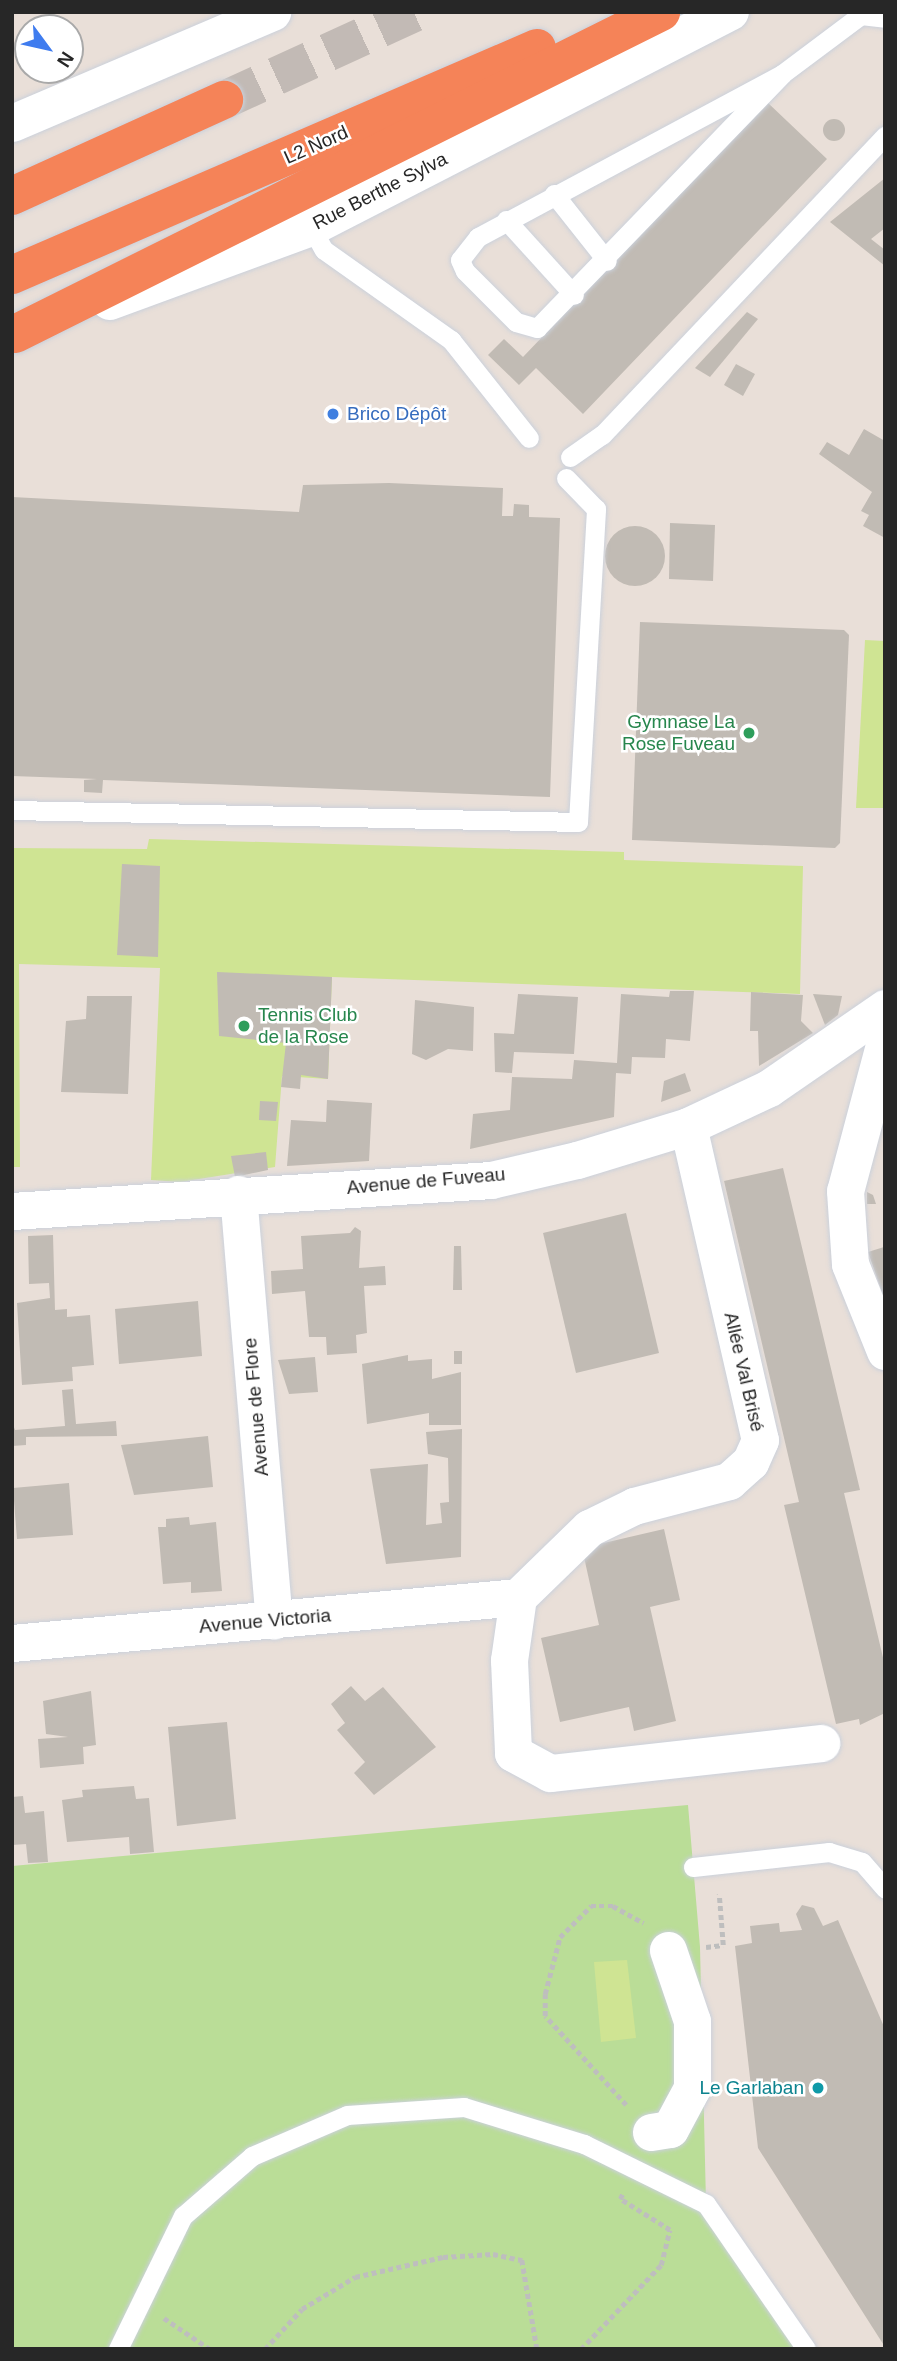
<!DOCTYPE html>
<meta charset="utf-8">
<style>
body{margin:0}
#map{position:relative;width:897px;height:2361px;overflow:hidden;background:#e9dfd8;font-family:Helvetica,sans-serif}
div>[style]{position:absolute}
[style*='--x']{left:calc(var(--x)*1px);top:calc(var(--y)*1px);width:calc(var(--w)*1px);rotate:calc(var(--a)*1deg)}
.green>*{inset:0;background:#badd97}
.pitch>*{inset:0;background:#cfe493}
.building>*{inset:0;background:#c1bbb4}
.round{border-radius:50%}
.highway-tunnel>*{height:38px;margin-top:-19px;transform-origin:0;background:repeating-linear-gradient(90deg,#c2bab5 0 38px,transparent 0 57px)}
.path>*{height:4.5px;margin-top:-2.25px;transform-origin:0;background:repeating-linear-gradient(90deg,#bebebe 0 5px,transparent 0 8.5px)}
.roads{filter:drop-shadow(0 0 2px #cbd1db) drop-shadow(0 0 2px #cbd1db)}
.lane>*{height:19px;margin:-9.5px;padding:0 9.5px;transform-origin:9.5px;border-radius:9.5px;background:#fff}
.street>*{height:37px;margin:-18.5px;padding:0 18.5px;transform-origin:18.5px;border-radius:18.5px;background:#fff}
.secondary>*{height:38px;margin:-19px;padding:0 19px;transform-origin:19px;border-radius:19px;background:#fff}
.highway>*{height:38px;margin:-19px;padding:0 19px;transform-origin:19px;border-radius:19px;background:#f58358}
.dots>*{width:19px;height:19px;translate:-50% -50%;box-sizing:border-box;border:4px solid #fff;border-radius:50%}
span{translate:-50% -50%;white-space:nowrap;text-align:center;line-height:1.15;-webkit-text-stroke:5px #fff;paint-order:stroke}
.street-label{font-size:19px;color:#272727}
.shop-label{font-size:19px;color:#366cbe}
.left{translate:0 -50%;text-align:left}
.leisure-label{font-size:19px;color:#27864d}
.right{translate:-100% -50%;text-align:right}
.culture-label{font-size:19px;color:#0d838f}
.frame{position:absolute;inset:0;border:14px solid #272727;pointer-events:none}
.north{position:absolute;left:14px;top:14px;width:70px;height:70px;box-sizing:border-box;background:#fff;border:2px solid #a9a9a9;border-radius:50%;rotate:123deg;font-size:19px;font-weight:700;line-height:28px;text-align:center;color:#272727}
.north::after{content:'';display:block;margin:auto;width:24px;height:32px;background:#3f7cef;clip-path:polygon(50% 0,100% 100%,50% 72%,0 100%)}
</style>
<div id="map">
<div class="green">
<i style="clip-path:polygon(688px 1805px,700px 1947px,706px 2203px,806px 2349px,12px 2349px,12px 1866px)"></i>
</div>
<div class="pitch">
<i style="clip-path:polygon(865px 640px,885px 641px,885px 808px,856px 808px)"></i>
<i style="clip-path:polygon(149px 839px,624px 852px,624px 860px,803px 866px,800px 994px,332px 977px,328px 1079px,282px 1076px,275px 1167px,180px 1182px,151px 1180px,160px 968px,19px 964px,20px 1167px,12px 1167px,12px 848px,147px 849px)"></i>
<i style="clip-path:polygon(627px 1960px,636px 2038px,601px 2042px,594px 1962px)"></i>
</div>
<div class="building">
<i style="clip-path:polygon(767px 102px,827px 159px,583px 414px,536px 368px,519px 385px,488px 355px,504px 339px,523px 357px)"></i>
<i class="round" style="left:823px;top:119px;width:22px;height:22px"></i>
<i style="clip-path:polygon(885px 178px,885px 228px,871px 239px,885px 250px,885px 266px,830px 222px)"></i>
<i style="clip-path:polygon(747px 312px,758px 319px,710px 377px,695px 368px)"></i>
<i style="clip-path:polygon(736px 364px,755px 374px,743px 396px,724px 385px)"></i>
<i style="clip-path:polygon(864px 429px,885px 441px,885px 538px,863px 526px,869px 515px,861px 511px,872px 492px,819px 454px,827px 442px,849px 455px)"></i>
<i style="clip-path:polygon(389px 483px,503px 488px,502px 516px,513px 516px,514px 504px,529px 505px,529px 517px,560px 518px,550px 797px,103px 780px,102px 793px,84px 792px,84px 780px,97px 779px,12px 776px,12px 497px,299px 512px,303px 485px)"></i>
<i style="clip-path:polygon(670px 523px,715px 525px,713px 581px,669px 579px)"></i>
<i class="round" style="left:605px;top:526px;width:60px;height:60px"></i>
<i style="clip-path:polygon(640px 622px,844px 630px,849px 635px,840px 843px,835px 848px,632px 840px)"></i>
<i style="clip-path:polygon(122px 864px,160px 866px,158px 957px,117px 955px)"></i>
<i style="clip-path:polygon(217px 972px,332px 977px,328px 1079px,301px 1075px,300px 1089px,281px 1087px,286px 1043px,219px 1036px)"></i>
<i style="clip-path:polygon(670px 991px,694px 991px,690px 1041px,666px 1039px,665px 1058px,632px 1057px,631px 1074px,616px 1073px,614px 1117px,470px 1149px,473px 1114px,510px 1110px,512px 1077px,572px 1079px,574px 1060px,617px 1063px,621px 994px,669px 997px)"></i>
<i style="clip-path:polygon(751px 992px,803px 995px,801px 1021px,813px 1033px,759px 1066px,758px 1031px,750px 1031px)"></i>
<i style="clip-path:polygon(518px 994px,578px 997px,574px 1054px,514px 1052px,512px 1073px,495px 1072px,494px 1033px,514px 1034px)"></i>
<i style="clip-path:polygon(813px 994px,842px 996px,838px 1015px,825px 1025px)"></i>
<i style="clip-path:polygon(87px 996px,132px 996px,128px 1094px,61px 1092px,66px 1021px,86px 1019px)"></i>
<i style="clip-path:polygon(415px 1000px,474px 1007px,473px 1051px,448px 1049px,426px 1060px,412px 1054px)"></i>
<i style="clip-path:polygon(685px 1073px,691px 1091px,661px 1102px,664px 1081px)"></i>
<i style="clip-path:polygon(327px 1100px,372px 1103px,369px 1161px,287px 1166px,291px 1120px,326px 1122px)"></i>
<i style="clip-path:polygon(260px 1101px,278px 1102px,276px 1121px,259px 1120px)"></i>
<i style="clip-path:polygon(266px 1152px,268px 1170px,235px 1177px,231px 1156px)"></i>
<i style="clip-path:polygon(783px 1168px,860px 1490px,844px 1493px,885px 1666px,885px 1713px,860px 1725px,859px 1719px,836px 1724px,784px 1505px,799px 1502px,724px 1181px)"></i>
<i style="clip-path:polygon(867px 1192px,873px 1195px,876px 1204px,867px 1204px)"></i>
<i style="clip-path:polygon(626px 1213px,659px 1353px,576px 1373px,543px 1233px)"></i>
<i style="clip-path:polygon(355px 1227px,361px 1231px,359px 1268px,385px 1266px,386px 1285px,364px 1286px,367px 1333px,356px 1335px,357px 1353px,327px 1355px,326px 1337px,309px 1337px,305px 1291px,272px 1294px,271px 1271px,303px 1269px,301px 1236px,350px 1233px)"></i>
<i style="clip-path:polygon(53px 1235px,55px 1310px,67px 1309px,67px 1317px,90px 1315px,94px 1365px,72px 1367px,73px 1381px,22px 1385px,17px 1303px,50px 1298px,49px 1283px,29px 1284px,28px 1236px)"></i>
<i style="clip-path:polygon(454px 1246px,461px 1246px,462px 1290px,453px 1290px)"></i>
<i style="clip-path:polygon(884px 1247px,885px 1251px,884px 1298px,868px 1252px)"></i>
<i style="clip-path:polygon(198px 1301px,202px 1356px,119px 1364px,115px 1309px)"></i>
<i style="clip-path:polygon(454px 1351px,462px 1351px,462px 1364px,454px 1364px)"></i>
<i style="clip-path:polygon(408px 1355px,408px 1361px,432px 1359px,432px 1379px,461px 1372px,461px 1425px,429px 1425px,429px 1413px,367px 1424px,362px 1364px)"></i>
<i style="clip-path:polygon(315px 1357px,318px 1392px,289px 1394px,278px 1360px)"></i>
<i style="clip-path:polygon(73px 1389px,76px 1424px,116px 1421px,117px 1436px,26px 1437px,26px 1445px,12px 1446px,12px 1422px,15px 1430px,65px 1426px,62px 1390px)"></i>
<i style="clip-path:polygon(462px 1429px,461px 1557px,386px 1564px,370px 1469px,428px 1464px,426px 1525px,442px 1523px,440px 1503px,449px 1502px,448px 1458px,428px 1454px,426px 1432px)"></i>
<i style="clip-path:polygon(208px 1436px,213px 1487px,134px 1495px,121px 1445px)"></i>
<i style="clip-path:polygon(69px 1483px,73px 1535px,17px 1539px,13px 1488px)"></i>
<i style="clip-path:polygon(189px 1517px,190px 1525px,216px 1522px,222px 1591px,191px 1593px,191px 1582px,163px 1584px,158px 1527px,166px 1527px,166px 1519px)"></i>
<i style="clip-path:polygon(664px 1529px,680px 1600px,650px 1607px,676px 1721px,634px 1731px,629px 1707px,560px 1722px,541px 1638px,599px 1625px,582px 1548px)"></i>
<i style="clip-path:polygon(351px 1686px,365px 1701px,383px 1687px,436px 1747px,374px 1795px,354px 1773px,365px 1762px,337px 1730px,345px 1723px,331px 1704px)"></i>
<i style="clip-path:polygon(91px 1691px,96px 1745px,83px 1747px,84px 1764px,40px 1768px,38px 1739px,68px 1737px,46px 1734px,43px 1701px)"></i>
<i style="clip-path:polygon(227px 1722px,236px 1819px,177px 1826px,168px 1727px)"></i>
<i style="clip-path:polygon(134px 1786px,136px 1799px,149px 1798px,154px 1852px,130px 1854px,129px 1837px,67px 1842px,62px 1800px,83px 1797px,82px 1790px)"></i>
<i style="clip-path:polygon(23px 1796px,25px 1813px,44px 1811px,48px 1862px,28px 1863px,26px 1844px,12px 1845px,12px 1797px)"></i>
<i style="clip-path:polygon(802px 1905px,814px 1908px,823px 1926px,838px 1920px,885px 2029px,885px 2347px,758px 2148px,735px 1946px,752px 1943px,750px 1926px,779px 1923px,780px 1932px,802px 1930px,796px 1914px)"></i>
</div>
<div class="highway-tunnel">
<i style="--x:224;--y:100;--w:211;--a:-24.6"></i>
</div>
<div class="path">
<i style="--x:706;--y:1947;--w:17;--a:-7"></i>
<i style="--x:723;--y:1945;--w:51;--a:-94.5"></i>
<i style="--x:626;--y:2105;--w:120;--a:-132.3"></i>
<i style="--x:545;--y:2016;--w:22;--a:-90"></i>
<i style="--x:545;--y:1994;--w:59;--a:-75.3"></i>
<i style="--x:560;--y:1937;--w:44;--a:-45"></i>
<i style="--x:591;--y:1906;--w:22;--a:0"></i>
<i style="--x:613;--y:1906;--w:35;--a:29"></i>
<i style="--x:164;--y:2318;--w:55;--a:34"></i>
<i style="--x:265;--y:2349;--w:54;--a:-47.2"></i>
<i style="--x:302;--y:2309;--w:62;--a:-31.1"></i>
<i style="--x:355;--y:2277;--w:90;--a:-12.8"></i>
<i style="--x:443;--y:2257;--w:50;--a:-3.4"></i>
<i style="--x:493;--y:2254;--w:30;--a:12"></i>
<i style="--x:522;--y:2260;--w:90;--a:80.4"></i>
<i style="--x:581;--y:2349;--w:116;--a:-46.4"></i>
<i style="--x:661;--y:2265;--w:36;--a:-76"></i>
<i style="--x:670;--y:2230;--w:59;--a:-148.2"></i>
<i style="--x:620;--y:2199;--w:7;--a:-63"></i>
</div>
<div class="roads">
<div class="lane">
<i style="--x:782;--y:74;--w:345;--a:151.8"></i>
<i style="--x:478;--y:237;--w:29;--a:128"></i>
<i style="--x:460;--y:260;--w:12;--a:66"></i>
<i style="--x:465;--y:271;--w:72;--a:45"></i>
<i style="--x:516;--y:322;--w:22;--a:16"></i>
<i style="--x:537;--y:328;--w:353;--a:-46"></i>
<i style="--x:782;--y:74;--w:99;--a:-36.8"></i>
<i style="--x:861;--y:15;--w:24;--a:7"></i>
<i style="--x:554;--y:194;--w:85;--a:51.7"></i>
<i style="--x:506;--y:220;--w:101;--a:47.8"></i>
<i style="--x:311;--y:227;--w:26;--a:61"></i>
<i style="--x:324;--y:250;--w:156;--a:35.3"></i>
<i style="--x:451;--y:340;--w:125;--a:51.5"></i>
<i style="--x:570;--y:457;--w:39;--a:-35"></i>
<i style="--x:602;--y:435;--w:412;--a:-46.6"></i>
<i style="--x:12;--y:810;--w:566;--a:1.21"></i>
<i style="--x:578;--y:822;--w:314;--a:-86.7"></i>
<i style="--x:596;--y:509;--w:43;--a:-134.1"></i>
<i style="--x:693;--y:1867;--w:137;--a:-6.3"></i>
<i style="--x:829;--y:1852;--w:34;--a:17"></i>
<i style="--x:862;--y:1862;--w:35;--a:49"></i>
<i style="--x:118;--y:2349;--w:148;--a:-64"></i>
<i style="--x:183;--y:2216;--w:91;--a:-41"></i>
<i style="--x:252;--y:2156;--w:103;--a:-23.3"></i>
<i style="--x:347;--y:2115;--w:117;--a:-3.9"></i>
<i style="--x:464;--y:2107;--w:126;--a:17.1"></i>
<i style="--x:584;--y:2144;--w:136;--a:26.2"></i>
<i style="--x:706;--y:2204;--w:176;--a:55.4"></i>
</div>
<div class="street">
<i style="--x:12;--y:123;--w:283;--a:-23.1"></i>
<i style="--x:885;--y:1041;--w:155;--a:104.9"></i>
<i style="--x:845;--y:1191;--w:73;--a:86.1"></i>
<i style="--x:850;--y:1264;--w:94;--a:68.1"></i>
<i style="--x:688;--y:1126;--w:322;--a:77.1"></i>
<i style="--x:760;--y:1440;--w:24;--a:114"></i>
<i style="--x:750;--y:1462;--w:28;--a:138"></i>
<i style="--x:729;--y:1481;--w:98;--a:165.3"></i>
<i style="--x:634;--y:1506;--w:50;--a:153.9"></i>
<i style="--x:589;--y:1528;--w:99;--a:135.8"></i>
<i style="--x:518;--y:1597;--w:64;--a:98.1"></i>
<i style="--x:509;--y:1660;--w:93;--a:87.5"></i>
<i style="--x:513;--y:1753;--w:42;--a:28.4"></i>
<i style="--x:550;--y:1773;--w:273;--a:-6.3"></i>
<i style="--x:238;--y:1194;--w:428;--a:85.2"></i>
<i style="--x:12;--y:1211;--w:480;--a:-3.7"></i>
<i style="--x:491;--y:1180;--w:88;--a:-13.1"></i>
<i style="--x:577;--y:1160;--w:116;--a:-17"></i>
<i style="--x:688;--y:1126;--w:89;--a:-25.1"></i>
<i style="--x:769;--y:1088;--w:141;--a:-34.6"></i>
<i style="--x:12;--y:1643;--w:508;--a:-5.19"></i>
<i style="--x:651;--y:2132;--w:19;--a:-9"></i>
<i style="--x:670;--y:2129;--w:47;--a:-61.8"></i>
<i style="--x:692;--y:2088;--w:67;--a:-90"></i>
<i style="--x:692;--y:2021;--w:75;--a:-108.7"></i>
</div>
<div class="secondary">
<i style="--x:110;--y:301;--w:214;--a:-20.2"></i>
<i style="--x:311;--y:227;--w:471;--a:-27.2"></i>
</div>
<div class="highway">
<i style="--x:12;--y:196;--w:233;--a:-24.4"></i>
<i style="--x:12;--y:275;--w:572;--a:-23.38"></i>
<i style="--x:15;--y:334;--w:722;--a:-26.49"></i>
</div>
</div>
<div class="dots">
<i style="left:333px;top:414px;background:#3f7fe0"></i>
<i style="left:749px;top:733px;background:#2e9e5b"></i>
<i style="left:244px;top:1026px;background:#2e9e5b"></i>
<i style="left:818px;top:2088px;background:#0f9aa8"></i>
</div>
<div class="street-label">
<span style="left:316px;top:145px;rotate:-24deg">L2 Nord</span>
<span style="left:380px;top:191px;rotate:-27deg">Rue Berthe Sylva</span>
<span style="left:426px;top:1181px;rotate:-5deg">Avenue de Fuveau</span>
<span style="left:744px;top:1372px;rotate:77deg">Allée Val Brisé</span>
<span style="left:256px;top:1407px;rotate:-95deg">Avenue de Flore</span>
<span style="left:265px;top:1621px;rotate:-5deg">Avenue Victoria</span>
</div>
<div class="shop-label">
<span class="left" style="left:347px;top:414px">Brico Dépôt</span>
</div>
<div class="leisure-label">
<span class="right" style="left:735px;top:733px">Gymnase La<br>Rose Fuveau</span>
<span class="left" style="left:258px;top:1026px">Tennis Club<br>de la Rose</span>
</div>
<div class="culture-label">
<span class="right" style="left:804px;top:2088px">Le Garlaban</span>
</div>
<div class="frame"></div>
<div class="north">N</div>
</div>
